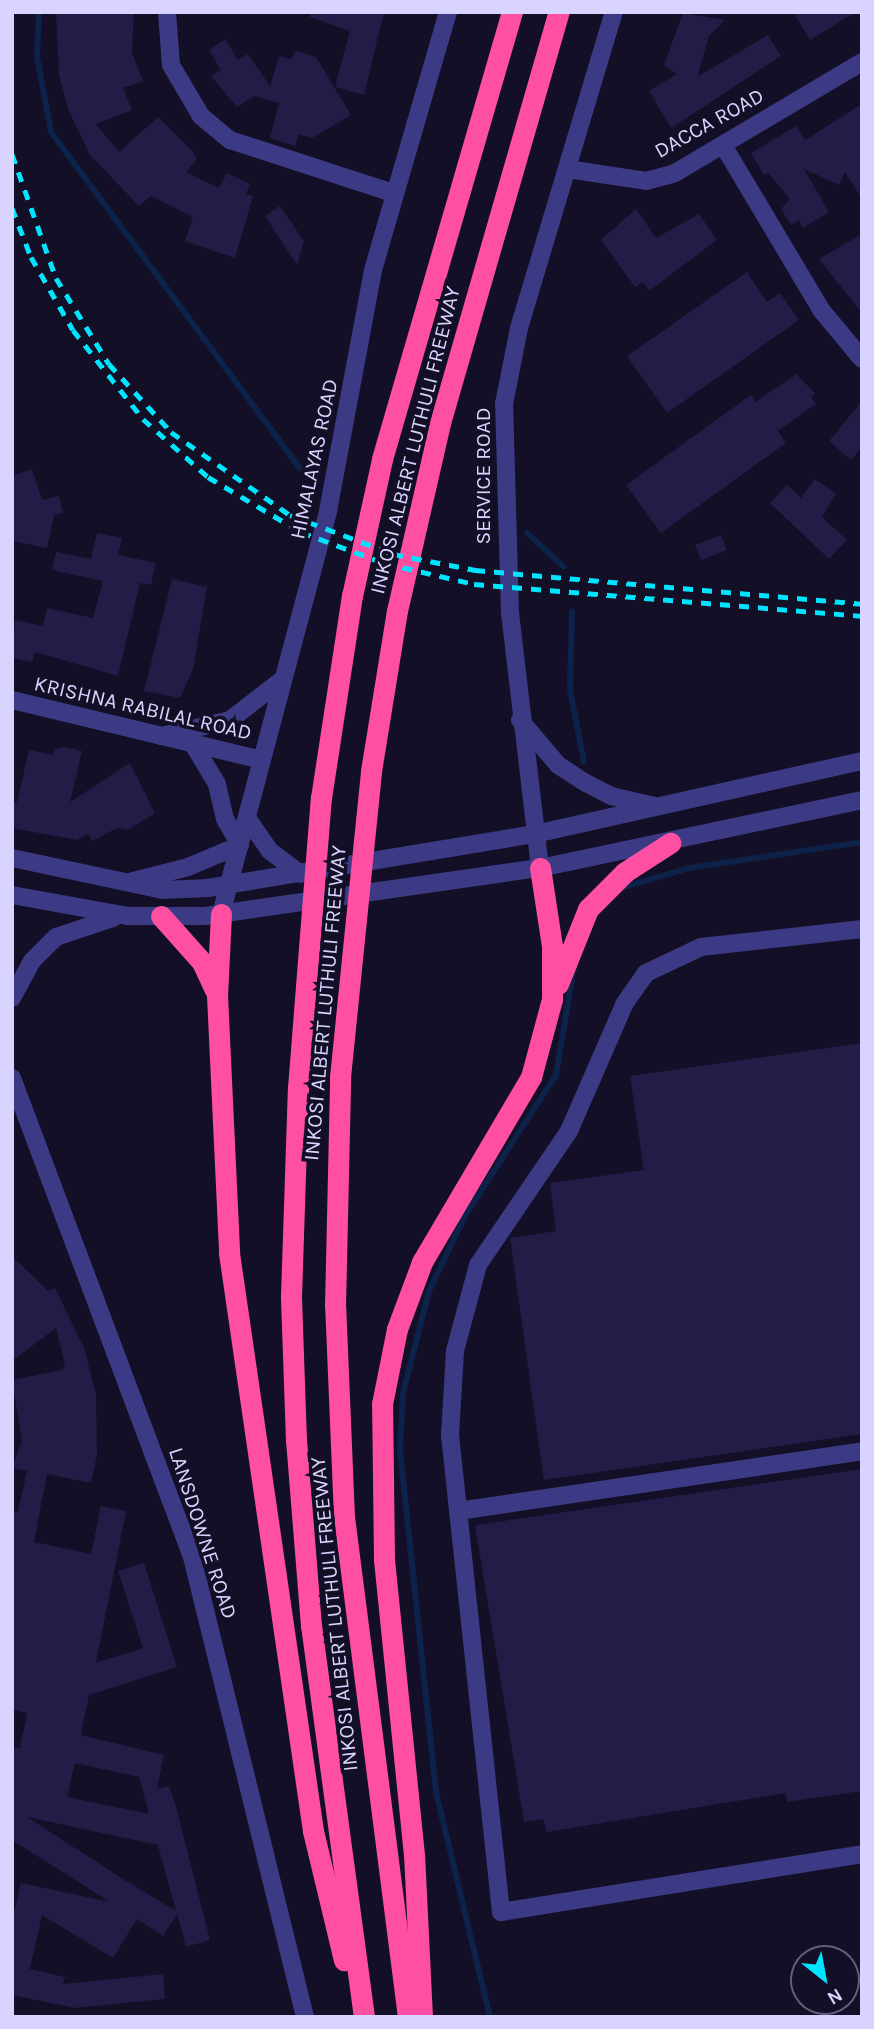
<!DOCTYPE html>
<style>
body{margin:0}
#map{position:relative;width:874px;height:2029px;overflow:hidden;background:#130f26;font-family:Karla,sans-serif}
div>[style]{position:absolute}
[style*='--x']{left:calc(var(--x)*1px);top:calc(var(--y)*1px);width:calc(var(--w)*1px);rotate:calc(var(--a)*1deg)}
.stream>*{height:6px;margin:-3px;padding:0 3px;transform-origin:3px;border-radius:3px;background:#0c2248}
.building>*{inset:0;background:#241b47}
.minor>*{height:18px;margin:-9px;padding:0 9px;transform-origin:9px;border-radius:9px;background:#3d3a85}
.tertiary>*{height:18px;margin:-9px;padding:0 9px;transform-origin:9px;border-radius:9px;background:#3d3a85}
.motorway>*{height:21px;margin:-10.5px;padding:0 10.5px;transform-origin:10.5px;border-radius:10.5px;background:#ff4fa3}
.rail>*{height:5px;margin-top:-2.5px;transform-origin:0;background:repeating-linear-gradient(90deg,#00e5ff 0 10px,transparent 0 19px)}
span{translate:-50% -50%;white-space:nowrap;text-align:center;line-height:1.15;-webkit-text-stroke:7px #130f26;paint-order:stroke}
.street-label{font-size:21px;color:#d9d4ff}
.frame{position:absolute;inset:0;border:14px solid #d9d4ff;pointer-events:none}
.north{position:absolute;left:790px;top:1945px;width:70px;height:70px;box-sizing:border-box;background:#130f26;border:2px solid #625e7d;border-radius:50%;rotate:149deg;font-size:19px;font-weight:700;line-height:28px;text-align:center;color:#d9d4ff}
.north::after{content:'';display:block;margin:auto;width:24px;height:32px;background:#00e5ff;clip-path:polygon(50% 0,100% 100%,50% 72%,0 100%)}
</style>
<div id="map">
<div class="stream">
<i style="--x:39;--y:12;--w:45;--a:92.5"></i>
<i style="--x:37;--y:57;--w:76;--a:79.4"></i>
<i style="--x:51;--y:132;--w:429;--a:53.5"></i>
<i style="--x:527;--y:533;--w:50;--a:42.6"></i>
<i style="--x:572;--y:612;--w:78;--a:91.5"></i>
<i style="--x:570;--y:690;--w:73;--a:79"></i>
<i style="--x:621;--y:888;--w:71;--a:-16.4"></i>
<i style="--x:689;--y:868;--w:175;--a:-8.5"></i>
<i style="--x:490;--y:2017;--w:231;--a:-103.5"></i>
<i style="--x:436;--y:1792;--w:344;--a:-96"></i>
<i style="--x:400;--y:1450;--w:57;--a:-87"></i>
<i style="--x:403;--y:1393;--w:105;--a:-75.7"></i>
<i style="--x:429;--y:1291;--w:83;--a:-64.4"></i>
<i style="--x:465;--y:1216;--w:168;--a:-57.2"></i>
<i style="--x:556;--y:1075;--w:109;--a:-80.5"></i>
</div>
<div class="building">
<i style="clip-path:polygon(56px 12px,134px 12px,132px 53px,143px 81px,123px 88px,132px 110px,96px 124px,119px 152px,158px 117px,194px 153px,197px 159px,186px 172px,219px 188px,227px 173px,250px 184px,246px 194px,253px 196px,235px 258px,185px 241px,193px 217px,151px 196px,139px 206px,90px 155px,68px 109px,59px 75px)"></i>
<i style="clip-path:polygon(310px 12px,384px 12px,364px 95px,335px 87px,350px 31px,310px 17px)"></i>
<i style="clip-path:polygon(793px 12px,856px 12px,810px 40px)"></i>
<i style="clip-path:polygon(683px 13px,725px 20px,709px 36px,697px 77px,768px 35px,781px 56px,671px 128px,649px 91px,677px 74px,664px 65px)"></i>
<i style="clip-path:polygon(225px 39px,238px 60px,248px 54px,270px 86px,279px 56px,291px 59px,296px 51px,316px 57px,351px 115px,312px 138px,299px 134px,295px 146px,270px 138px,279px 103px,254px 96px,237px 107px,211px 76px,221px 70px,209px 50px)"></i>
<i style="clip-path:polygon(862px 104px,862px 199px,845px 172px,839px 185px,804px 169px,829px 212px,803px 228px,799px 220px,791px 225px,781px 209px,790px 199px,768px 173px,764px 175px,751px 153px,796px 126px,805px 140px)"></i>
<i style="clip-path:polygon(280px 206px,304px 241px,297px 265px,265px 216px)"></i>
<i style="clip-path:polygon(636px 209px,656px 238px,699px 214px,717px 240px,649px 291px,643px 282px,635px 287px,601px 240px)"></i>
<i style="clip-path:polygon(862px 234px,862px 313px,819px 259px)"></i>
<i style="clip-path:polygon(747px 272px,767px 302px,780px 293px,799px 320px,667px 413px,627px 356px)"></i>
<i style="clip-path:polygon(796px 374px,815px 393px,811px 397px,816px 404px,778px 431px,786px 443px,661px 533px,626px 485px,751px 395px,756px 402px)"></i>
<i style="clip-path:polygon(862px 401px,862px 447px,851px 460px,829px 441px)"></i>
<i style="clip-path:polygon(32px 469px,42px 500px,59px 496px,63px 513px,54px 515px,47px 548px,12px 541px,12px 476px)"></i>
<i style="clip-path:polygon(815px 479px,836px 494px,822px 517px,847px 540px,829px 559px,770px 503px,787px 485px,801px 498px)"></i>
<i style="clip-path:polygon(97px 533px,122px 538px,118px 555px,156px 563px,151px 585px,140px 583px,118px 676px,35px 652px,32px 662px,12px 658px,15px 620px,43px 626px,47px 608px,93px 618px,103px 581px,52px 570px,56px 552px,91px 559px)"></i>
<i style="clip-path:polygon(721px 535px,727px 550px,701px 560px,695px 545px)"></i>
<i style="clip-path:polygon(172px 579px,207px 587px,193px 669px,180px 698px,144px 691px)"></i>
<i style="clip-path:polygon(66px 747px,82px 751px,70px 802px,130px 763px,155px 813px,128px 830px,117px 828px,92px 841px,88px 834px,77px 840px,12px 828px,12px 801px,17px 802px,29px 750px,53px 755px,55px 749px)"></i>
<i style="clip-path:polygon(862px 1043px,862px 1434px,544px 1480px,510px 1238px,556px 1231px,550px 1183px,644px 1170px,630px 1076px)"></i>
<i style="clip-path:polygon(evenodd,12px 1256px,48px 1291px,55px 1288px,84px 1348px,96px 1394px,97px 1454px,91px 1483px,47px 1474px,34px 1542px,91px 1554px,101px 1506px,126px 1511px,96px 1663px,143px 1648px,118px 1571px,144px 1563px,177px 1667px,89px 1695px,81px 1735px,164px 1755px,157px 1789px,169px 1786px,175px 1803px,210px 1940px,186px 1947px,177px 1914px,163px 1936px,137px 1919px,113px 1958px,42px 1915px,30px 1969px,65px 1977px,63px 1984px,163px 1974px,165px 1999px,75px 2008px,12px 1995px,12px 1921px,21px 1883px,110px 1902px,12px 1840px,12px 1747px,20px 1748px,27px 1713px,12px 1710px,12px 1510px,18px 1512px,27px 1471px,12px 1468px,22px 1440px,12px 1380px,62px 1370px,65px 1365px,56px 1328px,12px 1361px,12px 1256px,75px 1763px,139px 1777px,149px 1814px,67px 1797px,75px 1763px,12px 1256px,27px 1817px,158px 1845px,176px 1911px,123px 1879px,27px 1817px)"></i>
<i style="clip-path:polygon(862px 1469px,862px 1791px,787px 1802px,786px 1793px,547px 1832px,543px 1819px,524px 1822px,475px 1525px)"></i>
</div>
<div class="minor">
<i style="--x:167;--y:12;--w:53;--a:85.7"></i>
<i style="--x:171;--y:65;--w:59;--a:59.5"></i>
<i style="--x:201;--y:116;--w:38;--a:40"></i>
<i style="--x:230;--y:140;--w:171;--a:18"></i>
<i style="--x:723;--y:145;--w:193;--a:59.2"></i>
<i style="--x:822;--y:311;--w:62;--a:50.2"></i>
<i style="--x:567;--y:169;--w:80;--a:8.6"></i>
<i style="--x:646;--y:181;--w:30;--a:-15"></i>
<i style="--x:675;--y:173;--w:217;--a:-30.7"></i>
<i style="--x:12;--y:700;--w:257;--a:13.5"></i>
<i style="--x:535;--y:834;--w:335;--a:-12.6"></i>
<i style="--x:540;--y:868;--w:329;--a:-11.9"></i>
<i style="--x:862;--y:929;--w:162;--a:173.6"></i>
<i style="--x:701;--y:947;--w:61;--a:154.7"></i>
<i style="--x:646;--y:973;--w:39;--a:125"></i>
<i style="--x:624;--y:1005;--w:137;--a:113.6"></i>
<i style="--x:569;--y:1131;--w:162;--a:124.2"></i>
<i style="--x:478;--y:1265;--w:89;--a:105"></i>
<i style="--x:455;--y:1351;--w:84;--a:93.4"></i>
<i style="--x:450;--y:1435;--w:480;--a:83.9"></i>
<i style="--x:501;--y:1912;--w:366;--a:-9.1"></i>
<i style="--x:12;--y:1078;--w:512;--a:69.4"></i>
<i style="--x:192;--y:1557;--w:474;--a:76.2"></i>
<i style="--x:458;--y:1511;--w:408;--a:-8.4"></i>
</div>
<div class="tertiary">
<i style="--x:520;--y:720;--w:59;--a:49.8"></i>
<i style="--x:558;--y:765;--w:33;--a:33"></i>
<i style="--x:586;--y:783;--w:28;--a:27"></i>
<i style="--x:611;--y:796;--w:45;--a:12.8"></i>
<i style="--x:161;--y:736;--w:71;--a:-13.1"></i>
<i style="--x:230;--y:720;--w:67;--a:-37.7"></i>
<i style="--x:247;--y:818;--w:40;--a:55.1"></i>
<i style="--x:270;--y:851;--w:38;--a:37"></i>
<i style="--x:12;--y:858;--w:153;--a:12"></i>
<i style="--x:162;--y:890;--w:46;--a:-2.5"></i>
<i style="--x:208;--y:888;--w:331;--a:-9.4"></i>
<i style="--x:133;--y:881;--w:57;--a:-14.3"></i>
<i style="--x:188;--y:867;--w:56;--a:-22.9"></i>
<i style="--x:240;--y:845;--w:30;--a:-120"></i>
<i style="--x:225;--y:819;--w:36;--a:-103"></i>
<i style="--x:217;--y:784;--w:47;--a:-121"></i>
<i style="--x:12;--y:895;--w:117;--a:10.3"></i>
<i style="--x:127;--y:916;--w:78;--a:0"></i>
<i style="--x:205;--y:916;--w:338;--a:-8.2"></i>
<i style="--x:540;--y:868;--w:256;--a:-96.7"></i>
<i style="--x:510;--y:614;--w:210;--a:-91.6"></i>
<i style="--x:504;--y:404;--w:77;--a:-78.8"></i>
<i style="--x:519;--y:328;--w:330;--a:-73.3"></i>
<i style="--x:221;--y:914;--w:417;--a:-75.1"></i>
<i style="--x:328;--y:511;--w:245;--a:-79.4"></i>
<i style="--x:373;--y:270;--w:269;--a:-73.8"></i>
<i style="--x:12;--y:998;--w:42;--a:-61.6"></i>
<i style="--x:32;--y:961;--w:34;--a:-45"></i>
<i style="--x:56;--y:937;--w:60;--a:-18.4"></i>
</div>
<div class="motorway">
<i style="--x:221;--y:914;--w:81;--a:92.8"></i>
<i style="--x:217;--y:995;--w:258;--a:87.3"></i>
<i style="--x:229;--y:1253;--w:584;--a:81.73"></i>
<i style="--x:313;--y:1831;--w:133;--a:76.5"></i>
<i style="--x:161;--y:916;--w:62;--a:48.3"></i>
<i style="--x:202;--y:962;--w:31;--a:65"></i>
<i style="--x:558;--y:984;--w:81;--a:-68.2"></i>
<i style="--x:588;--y:909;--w:52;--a:-45"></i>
<i style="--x:625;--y:872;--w:54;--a:-32.8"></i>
<i style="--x:364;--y:2017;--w:395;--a:-97.7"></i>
<i style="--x:311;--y:1626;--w:186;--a:-94.6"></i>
<i style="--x:296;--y:1441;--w:145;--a:-92"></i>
<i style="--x:291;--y:1296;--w:208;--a:-88.1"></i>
<i style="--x:298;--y:1088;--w:291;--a:-85.5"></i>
<i style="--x:321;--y:798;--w:204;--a:-81.3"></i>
<i style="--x:352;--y:596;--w:140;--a:-77.6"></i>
<i style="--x:382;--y:459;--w:466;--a:-73.8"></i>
<i style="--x:408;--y:2017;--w:504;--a:-97.29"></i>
<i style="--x:344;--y:1517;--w:211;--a:-92.4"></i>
<i style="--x:335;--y:1306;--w:229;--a:-88.7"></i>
<i style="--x:340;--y:1077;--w:308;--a:-84.2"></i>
<i style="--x:371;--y:771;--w:162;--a:-80.8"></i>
<i style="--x:397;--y:611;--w:193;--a:-77.1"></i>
<i style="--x:440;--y:423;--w:428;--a:-73.9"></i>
<i style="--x:422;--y:2017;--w:162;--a:-92.8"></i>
<i style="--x:414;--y:1855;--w:298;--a:-95.8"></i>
<i style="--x:384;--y:1559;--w:155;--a:-90.7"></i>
<i style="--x:382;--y:1404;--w:76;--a:-78.7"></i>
<i style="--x:397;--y:1329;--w:72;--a:-69.5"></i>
<i style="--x:422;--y:1262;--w:215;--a:-59.5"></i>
<i style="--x:531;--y:1077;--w:81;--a:-74.9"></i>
<i style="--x:552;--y:999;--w:53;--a:-90"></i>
<i style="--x:552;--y:946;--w:79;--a:-98.7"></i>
</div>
<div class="rail">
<i style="--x:12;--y:154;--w:132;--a:70.5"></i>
<i style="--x:56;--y:278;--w:101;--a:58.4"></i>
<i style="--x:109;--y:364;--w:92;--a:47.6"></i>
<i style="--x:171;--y:432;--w:145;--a:34.9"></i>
<i style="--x:290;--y:515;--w:110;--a:20.7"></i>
<i style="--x:393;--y:554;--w:84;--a:11"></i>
<i style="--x:475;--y:570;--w:388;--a:5"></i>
<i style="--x:12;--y:208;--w:53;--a:68.8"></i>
<i style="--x:31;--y:257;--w:84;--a:60.1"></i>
<i style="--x:73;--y:330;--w:113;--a:51.8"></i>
<i style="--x:143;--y:419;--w:87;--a:41.7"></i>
<i style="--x:208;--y:477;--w:108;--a:30.6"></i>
<i style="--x:301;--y:532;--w:89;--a:20.5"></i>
<i style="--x:384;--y:563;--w:92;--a:13.1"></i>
<i style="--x:474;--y:584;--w:389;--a:4.7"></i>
</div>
<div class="street-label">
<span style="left:709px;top:123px;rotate:-29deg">DACCA ROAD</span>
<span style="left:415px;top:440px;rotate:-76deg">INKOSI ALBERT LUTHULI FREEWAY</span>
<span style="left:314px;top:459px;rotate:-78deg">HIMALAYAS ROAD</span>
<span style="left:483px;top:476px;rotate:-90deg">SERVICE ROAD</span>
<span style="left:143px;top:708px;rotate:13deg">KRISHNA RABILAL ROAD</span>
<span style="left:325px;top:1003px;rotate:-85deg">INKOSI ALBERT LUTHULI FREEWAY</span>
<span style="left:203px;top:1533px;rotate:72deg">LANSDOWNE ROAD</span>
<span style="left:334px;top:1614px;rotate:-96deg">INKOSI ALBERT LUTHULI FREEWAY</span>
</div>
<div class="frame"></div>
<div class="north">N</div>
</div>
